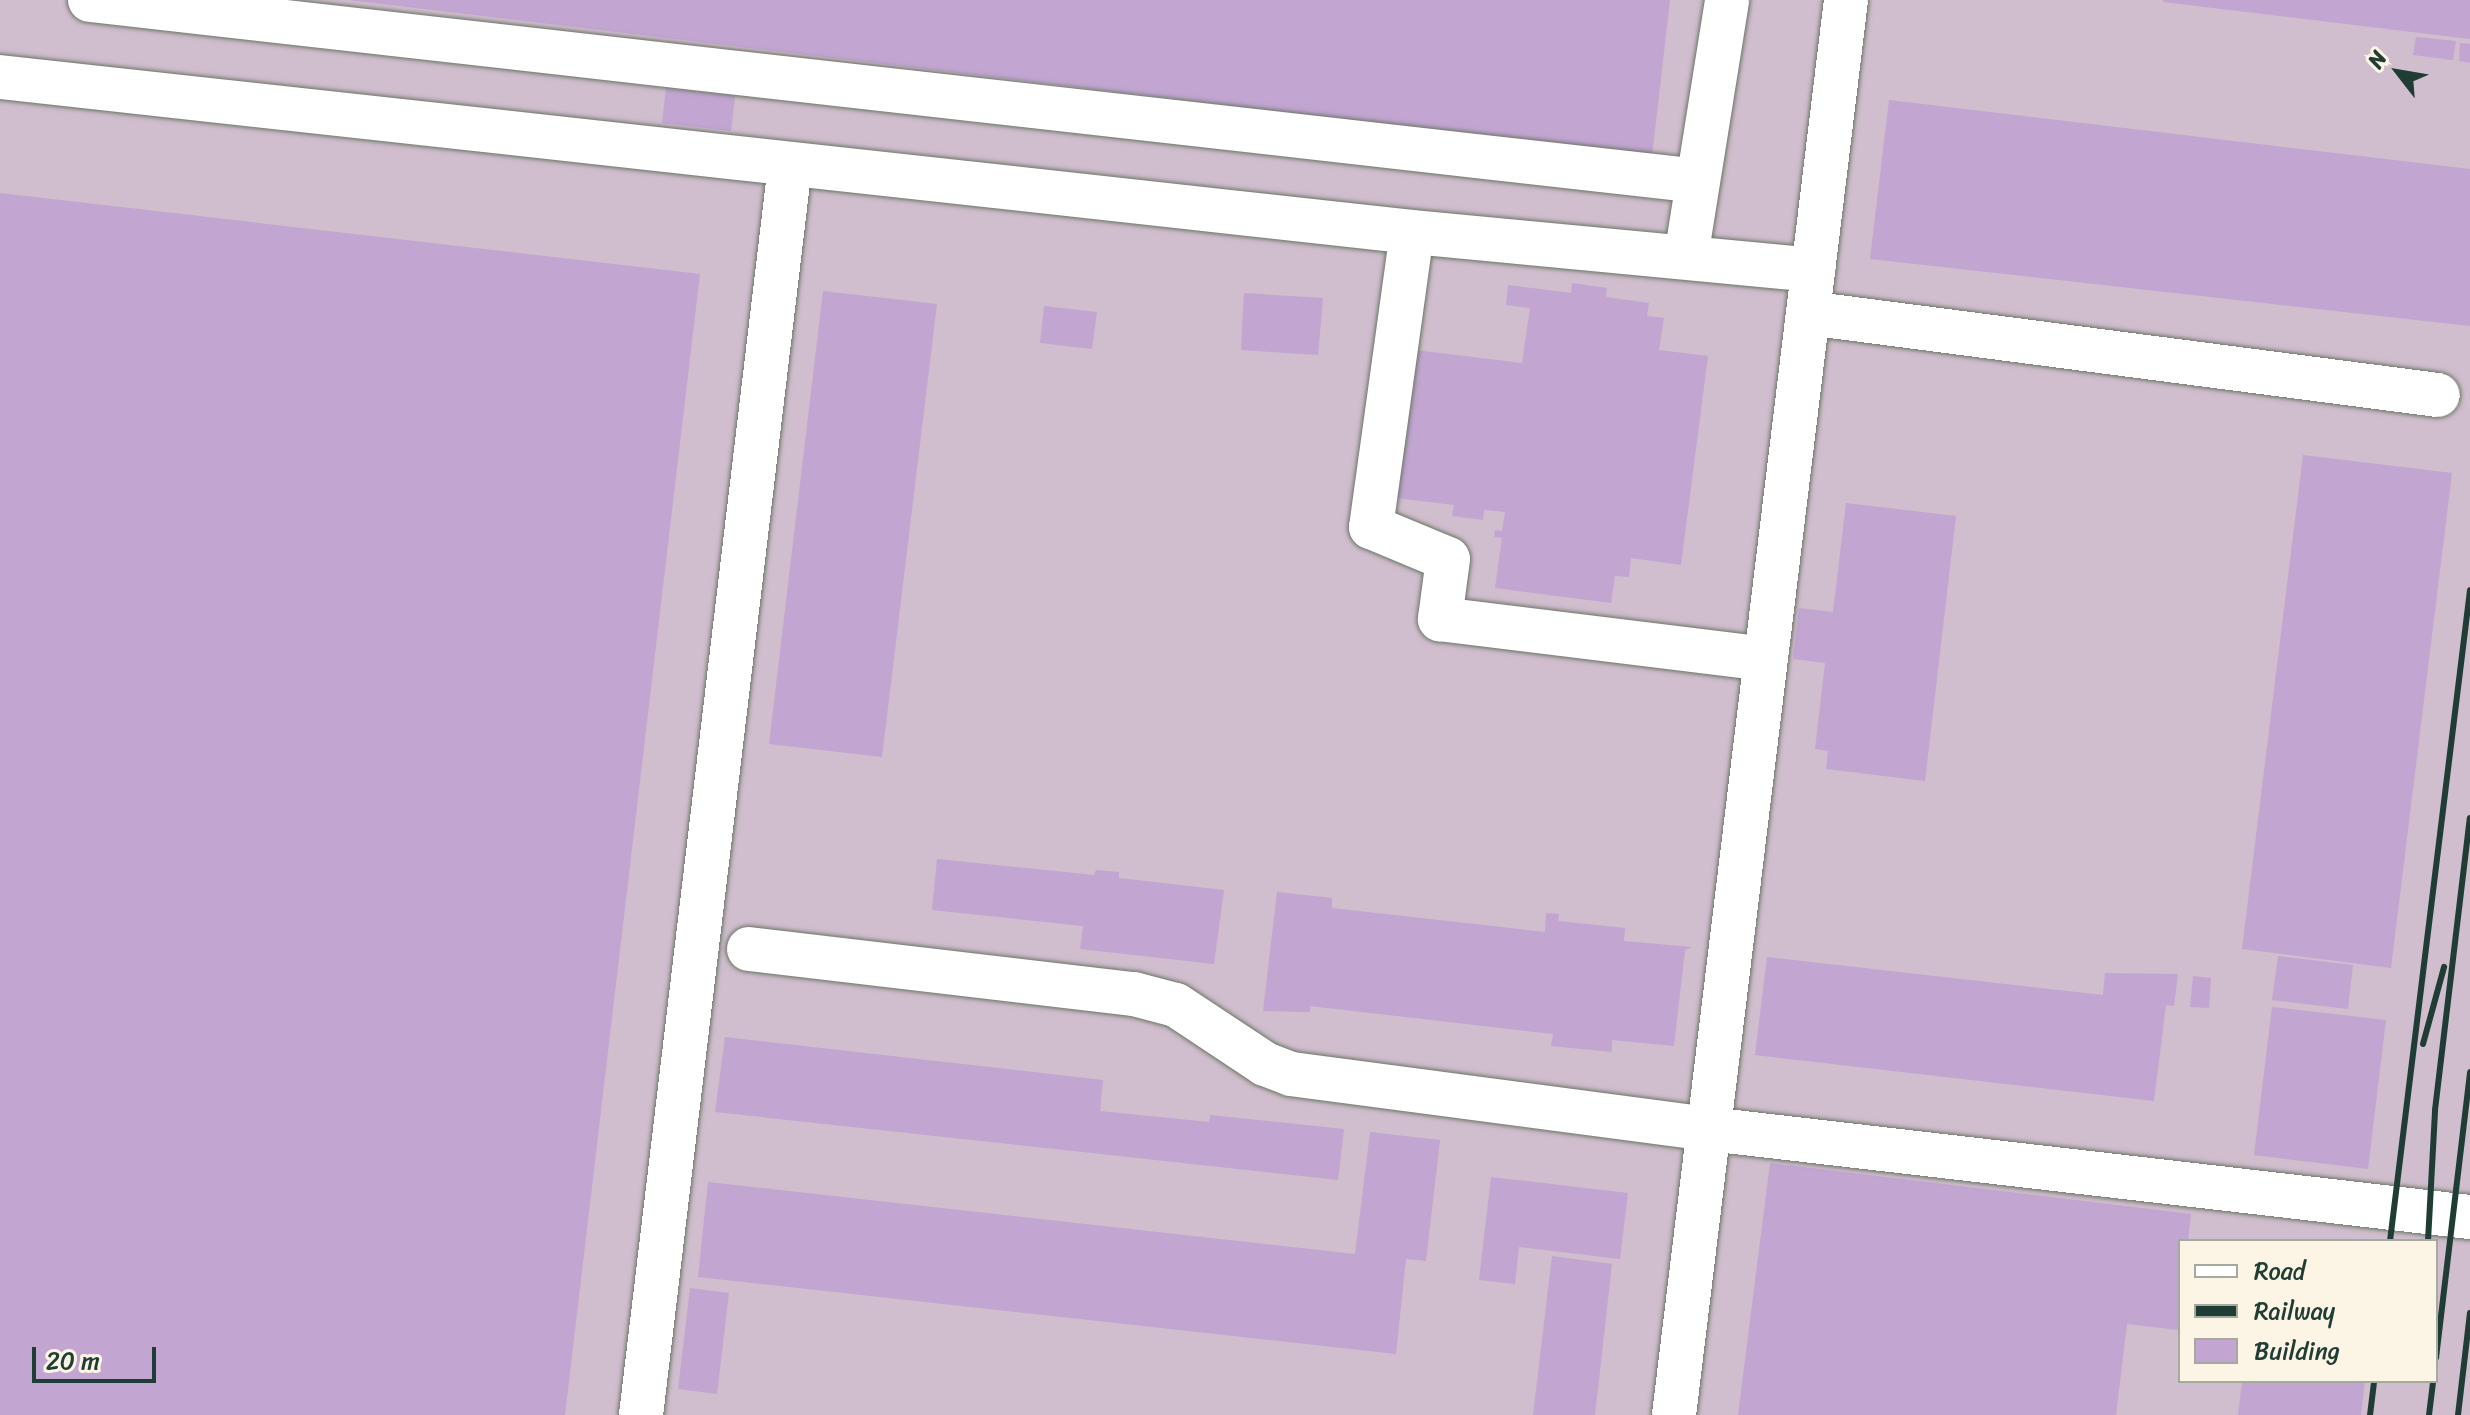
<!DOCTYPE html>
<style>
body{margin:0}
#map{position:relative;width:2470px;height:1415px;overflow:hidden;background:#f6e0c6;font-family:Sriracha,sans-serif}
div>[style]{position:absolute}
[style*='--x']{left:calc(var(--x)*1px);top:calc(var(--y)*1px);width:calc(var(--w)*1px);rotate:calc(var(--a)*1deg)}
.industrial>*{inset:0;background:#d0bdcd}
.building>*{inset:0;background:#c2a5d1}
.roads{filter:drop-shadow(0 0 2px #6a7667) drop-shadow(0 0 2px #6a7667)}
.minor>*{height:44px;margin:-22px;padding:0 22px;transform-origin:22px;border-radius:22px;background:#fff}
.rail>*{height:6px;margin:-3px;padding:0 3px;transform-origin:3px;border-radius:3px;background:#1f3d34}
span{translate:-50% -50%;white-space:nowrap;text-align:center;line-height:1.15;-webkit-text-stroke:6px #fcf5e5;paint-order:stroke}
.legend{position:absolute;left:2178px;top:1239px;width:260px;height:144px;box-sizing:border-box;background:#fcf5e5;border:2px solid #a4ab9e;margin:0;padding:10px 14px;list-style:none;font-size:24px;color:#1f3d34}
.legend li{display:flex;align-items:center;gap:16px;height:40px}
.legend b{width:40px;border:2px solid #a4ab9e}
.north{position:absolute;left:2358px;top:32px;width:80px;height:80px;-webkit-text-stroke:6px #fcf5e5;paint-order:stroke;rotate:301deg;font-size:22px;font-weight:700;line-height:32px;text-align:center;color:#1f3d34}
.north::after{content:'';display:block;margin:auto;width:28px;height:36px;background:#1f3d34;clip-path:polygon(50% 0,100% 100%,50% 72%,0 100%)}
.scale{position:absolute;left:32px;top:1347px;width:124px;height:36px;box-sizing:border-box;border:4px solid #1f3d34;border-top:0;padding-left:10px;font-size:24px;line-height:28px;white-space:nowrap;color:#1f3d34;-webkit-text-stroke:6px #fcf5e5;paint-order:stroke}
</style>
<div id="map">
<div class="industrial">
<i style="clip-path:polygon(evenodd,0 0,2470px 0,2470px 1415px,0 1415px,0 0,2180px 1241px,2436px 1241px,2436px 1381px,2180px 1381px,2180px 1241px)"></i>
</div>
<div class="building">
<i style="clip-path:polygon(349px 0,1670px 0,1652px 156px)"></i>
<i style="clip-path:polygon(2470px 0,2470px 39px,2163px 2px,2163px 0)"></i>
<i style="clip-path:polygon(2416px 37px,2456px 41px,2453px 60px,2413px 55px)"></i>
<i style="clip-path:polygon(2460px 43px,2470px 44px,2470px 63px,2459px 61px)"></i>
<i style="clip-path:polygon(666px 88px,735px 96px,731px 131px,662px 123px)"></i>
<i style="clip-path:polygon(1889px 100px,2470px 169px,2470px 326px,1870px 259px)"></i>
<i style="clip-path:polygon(0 193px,700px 274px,565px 1415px,0 1415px)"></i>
<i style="clip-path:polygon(1572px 283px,1607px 288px,1606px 297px,1649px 303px,1647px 316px,1664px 318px,1659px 350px,1708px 356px,1681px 565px,1631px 558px,1629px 577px,1615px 576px,1611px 603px,1495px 588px,1502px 538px,1494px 537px,1495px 530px,1502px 531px,1505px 512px,1484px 510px,1483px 520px,1452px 516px,1454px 505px,1397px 498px,1415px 350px,1522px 363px,1530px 308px,1506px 305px,1508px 285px,1571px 293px)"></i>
<i style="clip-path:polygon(823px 291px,937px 304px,882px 757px,769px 744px)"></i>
<i style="clip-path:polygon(1244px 293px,1323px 298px,1318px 355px,1241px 350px)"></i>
<i style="clip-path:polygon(1044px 306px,1097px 312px,1092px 349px,1040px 343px)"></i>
<i style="clip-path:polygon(2303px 455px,2452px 473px,2391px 968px,2242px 949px)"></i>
<i style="clip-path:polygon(1846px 503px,1956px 516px,1925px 781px,1826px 769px,1828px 751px,1815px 749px,1825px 663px,1793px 659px,1799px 608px,1833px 612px)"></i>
<i style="clip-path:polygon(937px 859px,1094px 875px,1096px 870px,1119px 872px,1119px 878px,1224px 890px,1214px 964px,1080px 949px,1083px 926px,932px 910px)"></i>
<i style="clip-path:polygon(1277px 892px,1332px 898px,1332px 908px,1545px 932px,1546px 913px,1559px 914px,1558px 921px,1625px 928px,1624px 941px,1692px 947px,1685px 950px,1674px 1046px,1612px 1040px,1612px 1052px,1551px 1046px,1553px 1034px,1310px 1006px,1310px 1012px,1263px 1011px)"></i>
<i style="clip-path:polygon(2278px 956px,2353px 965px,2348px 1009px,2272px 1000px)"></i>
<i style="clip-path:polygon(1767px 957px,2103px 995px,2105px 973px,2178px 974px,2174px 1006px,2166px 1005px,2154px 1101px,1755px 1055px)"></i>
<i style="clip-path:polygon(2193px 976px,2211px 978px,2209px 1008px,2190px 1007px)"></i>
<i style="clip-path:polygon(2272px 1007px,2386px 1020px,2368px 1169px,2254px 1155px)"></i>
<i style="clip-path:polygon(725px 1037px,1103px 1080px,1100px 1111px,1209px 1122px,1210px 1115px,1344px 1129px,1338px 1180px,715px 1112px)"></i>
<i style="clip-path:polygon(1370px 1132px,1440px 1140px,1426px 1261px,1406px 1259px,1396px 1354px,698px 1277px,708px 1182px,1355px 1254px)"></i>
<i style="clip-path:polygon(1770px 1163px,2191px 1214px,2188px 1241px,2180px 1241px,2178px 1330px,2127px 1324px,2116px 1415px,1738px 1415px)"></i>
<i style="clip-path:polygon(1491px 1177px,1628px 1193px,1620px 1259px,1519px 1247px,1515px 1284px,1479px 1280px)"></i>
<i style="clip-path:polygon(1552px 1256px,1612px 1264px,1595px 1415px,1533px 1415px)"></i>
<i style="clip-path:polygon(690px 1288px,729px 1293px,717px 1394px,678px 1389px)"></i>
<i style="clip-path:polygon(2242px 1381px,2365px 1381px,2361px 1415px,2238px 1415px)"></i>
</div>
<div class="roads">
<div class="minor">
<i style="--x:90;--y:0;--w:1618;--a:6.42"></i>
<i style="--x:0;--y:77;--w:1420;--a:6.26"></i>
<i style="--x:1412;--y:232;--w:403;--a:5.4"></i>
<i style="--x:1412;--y:232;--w:298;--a:97.9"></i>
<i style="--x:1371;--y:527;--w:83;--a:22.6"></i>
<i style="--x:1448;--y:559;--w:61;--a:97.6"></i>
<i style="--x:1440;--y:619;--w:328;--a:7"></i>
<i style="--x:1686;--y:257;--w:260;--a:-80.9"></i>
<i style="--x:1808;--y:313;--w:635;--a:7.42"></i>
<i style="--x:749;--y:949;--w:388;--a:6.7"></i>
<i style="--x:1134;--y:994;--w:43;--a:14.7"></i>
<i style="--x:1176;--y:1005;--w:107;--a:33.5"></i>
<i style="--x:1265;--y:1064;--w:28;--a:21"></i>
<i style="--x:1291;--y:1074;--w:422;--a:7.5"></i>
<i style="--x:1709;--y:1129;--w:766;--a:6.6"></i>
<i style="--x:641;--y:1415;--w:1259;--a:-83.2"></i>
<i style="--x:1674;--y:1415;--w:1425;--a:-83.07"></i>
</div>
</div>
<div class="rail">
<i style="--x:2423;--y:1044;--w:80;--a:-74.7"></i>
<i style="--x:2390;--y:1241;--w:656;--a:-82.99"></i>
<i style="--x:2428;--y:1241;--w:131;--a:-86.9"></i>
<i style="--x:2435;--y:1110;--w:294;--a:-83.2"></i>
<i style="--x:2436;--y:1358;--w:288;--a:-83.2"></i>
<i style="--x:2370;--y:1415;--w:34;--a:-83"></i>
<i style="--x:2429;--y:1415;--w:34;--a:-83"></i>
<i style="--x:2458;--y:1415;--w:103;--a:-83.3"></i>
</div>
<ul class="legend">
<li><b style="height:10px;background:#fff"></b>Road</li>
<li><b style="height:10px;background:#1f3d34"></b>Railway</li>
<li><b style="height:22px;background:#c2a5d1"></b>Building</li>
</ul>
<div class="north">N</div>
<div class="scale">20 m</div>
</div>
